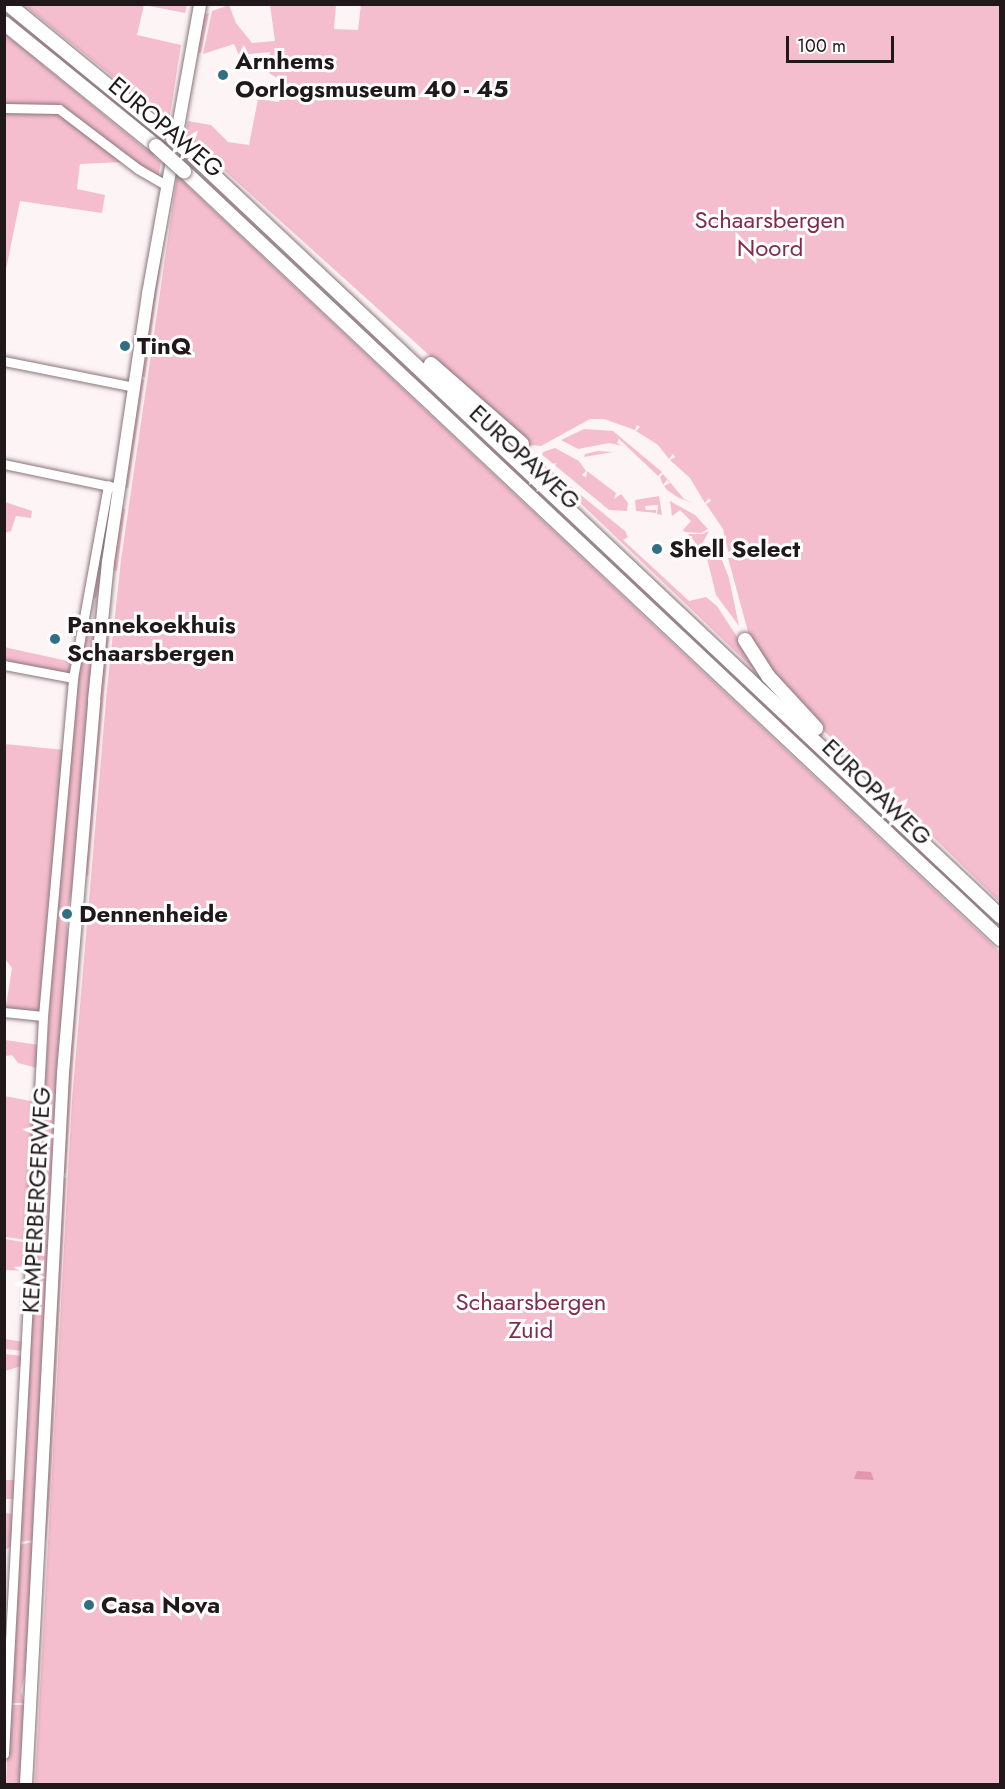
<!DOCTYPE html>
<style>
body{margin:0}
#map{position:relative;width:1005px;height:1789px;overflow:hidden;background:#fdf4f6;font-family:Jost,sans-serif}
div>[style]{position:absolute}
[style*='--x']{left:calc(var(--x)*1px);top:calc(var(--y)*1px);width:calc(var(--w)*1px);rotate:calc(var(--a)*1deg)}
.green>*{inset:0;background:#f5bece}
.water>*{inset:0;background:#e297af}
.roads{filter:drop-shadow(0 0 2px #89757b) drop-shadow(0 0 2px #89757b)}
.minor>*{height:9px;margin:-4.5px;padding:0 4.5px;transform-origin:4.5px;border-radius:4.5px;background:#fff}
.major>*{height:12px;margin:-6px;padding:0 6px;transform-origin:6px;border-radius:6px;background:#fff}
.highway>*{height:14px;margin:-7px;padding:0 7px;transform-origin:7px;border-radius:7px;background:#fff}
.bridges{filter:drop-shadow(0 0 2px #89757b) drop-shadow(0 0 2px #89757b)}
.highway-bridge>*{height:14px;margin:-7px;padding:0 7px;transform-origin:7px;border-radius:7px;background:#fff}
.dots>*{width:16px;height:16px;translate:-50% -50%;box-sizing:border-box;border:3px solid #fff;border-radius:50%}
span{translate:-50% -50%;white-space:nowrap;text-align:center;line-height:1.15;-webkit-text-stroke:6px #fff;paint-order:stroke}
.poi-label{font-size:24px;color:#20181a;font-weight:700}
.left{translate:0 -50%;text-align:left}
.street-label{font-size:24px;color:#20181a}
.park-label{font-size:24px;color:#822b4e}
.frame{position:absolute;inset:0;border:6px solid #20181a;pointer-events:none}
.scale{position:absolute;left:786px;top:36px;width:108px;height:27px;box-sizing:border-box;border:3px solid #20181a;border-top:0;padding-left:8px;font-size:18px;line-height:21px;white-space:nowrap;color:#20181a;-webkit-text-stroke:4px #fff;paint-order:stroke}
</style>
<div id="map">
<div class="green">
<i style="clip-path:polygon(361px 4px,1000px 5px,1000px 902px,791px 699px,750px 639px,728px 558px,737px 558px,737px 554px,729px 555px,723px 529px,706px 504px,711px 501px,709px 498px,705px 503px,690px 478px,670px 460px,675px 457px,673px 454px,669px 459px,658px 445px,636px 431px,640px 427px,637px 425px,635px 430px,604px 419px,590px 419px,541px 446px,529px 445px,185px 135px,188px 121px,211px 125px,228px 142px,249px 145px,258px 99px,279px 102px,283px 81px,270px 74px,267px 66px,270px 52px,239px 55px,234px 44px,203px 54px,212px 11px,229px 5px,236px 23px,252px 43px,275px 41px,270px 5px,336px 5px,334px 29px,358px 30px)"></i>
<i style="clip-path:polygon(24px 5px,187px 5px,185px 13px,144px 5px,137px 35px,181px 45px,169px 122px)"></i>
<i style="clip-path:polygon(209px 13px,201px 53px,197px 53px,202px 15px)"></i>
<i style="clip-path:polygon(4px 33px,161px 162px,158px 178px,65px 110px,5px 106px)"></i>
<i style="clip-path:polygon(5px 109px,59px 111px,124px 162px,80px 164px,77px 189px,105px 195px,102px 213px,20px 201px,5px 274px)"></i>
<i style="clip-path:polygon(177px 176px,1000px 952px,1000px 1784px,35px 1784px,72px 1100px,107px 689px,121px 560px)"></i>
<i style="clip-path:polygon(169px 205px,145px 377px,139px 376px)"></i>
<i style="clip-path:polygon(139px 379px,144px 380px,128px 488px,123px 487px)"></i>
<i style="clip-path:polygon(584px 429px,613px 431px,662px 472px,658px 476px,619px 439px,617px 443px,623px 446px,609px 443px,578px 449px,561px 440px)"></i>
<i style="clip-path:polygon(522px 447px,625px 531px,628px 537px,623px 540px,689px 601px,706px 597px,717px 606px,766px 681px)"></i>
<i style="clip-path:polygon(555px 448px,579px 461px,586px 471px,582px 475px,586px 477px,587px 471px,616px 493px,614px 499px,621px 494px,628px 503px,627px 511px,609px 510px,540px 453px)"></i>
<i style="clip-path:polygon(598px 451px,613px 452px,584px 457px,585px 454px)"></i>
<i style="clip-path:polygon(663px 474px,684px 499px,693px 503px,679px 498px,667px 490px,664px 486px,670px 483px,667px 480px,663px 485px,660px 477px)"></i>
<i style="clip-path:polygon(112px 493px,99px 588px,96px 598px,90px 597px)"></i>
<i style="clip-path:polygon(659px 496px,662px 515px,657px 514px,658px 505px,645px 506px,646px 510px,656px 510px,656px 513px,636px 511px,635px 500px)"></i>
<i style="clip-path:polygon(670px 501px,695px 515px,708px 529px,701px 533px,685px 532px,683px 530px,691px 521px,680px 510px,672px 516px)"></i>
<i style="clip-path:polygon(5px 502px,32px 511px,31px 518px,16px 516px,11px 531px,5px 533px)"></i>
<i style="clip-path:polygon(120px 508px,125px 509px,117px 571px,113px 570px,114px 545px)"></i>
<i style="clip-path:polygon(709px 531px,700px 548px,688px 534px,702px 534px)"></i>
<i style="clip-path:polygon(712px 535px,729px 578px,739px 626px,716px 595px,706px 554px)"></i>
<i style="clip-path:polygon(88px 620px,96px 624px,74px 883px,66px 916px,55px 915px,75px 679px)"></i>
<i style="clip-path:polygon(104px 634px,109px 634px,88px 876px,84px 876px)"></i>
<i style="clip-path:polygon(4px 647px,72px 662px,71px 674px,5px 663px)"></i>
<i style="clip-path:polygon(5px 744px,64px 750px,41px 1009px,37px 1014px,5px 1011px,12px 968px,4px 958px)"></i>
<i style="clip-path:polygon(83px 902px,66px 1173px,62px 1173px,67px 1072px)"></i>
<i style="clip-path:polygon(55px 916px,66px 917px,69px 944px,34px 1540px,18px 1542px)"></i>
<i style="clip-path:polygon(5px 1040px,39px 1045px,38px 1068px,18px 1063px,12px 1055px,5px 1056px)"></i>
<i style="clip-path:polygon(4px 1096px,36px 1102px,28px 1240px,5px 1237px)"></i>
<i style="clip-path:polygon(61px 1178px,66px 1178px,65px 1201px,50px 1496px,46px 1541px,42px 1541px)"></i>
<i style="clip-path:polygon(5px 1239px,28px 1243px,25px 1271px,5px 1270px)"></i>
<i style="clip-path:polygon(5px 1339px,23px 1342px,23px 1351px,5px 1349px)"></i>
<i style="clip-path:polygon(5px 1354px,22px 1356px,21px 1366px,5px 1371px)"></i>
<i style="clip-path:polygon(5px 1480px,15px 1480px,15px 1499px,5px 1499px)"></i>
<i style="clip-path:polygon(4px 1513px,14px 1514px,13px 1545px,5px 1550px)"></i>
<i style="clip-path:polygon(34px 1542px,29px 1656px,21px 1691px,24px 1703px,10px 1703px,18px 1545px)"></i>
<i style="clip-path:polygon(9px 1705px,25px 1705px,22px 1784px,6px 1784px)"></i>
</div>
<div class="water">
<i style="clip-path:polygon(857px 1471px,871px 1472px,874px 1480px,854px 1479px)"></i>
</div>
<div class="roads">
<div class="minor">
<i style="--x:4;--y:108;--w:55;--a:1"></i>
<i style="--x:59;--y:109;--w:99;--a:37.2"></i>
<i style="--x:138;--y:169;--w:32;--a:30"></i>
<i style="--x:4;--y:361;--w:133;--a:11.3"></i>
<i style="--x:4;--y:464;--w:112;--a:11.8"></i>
<i style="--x:4;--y:665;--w:70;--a:10.7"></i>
<i style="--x:4;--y:1012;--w:39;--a:6"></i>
<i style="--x:4;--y:1754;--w:739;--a:-86.97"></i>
<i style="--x:43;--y:1016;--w:339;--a:-84.9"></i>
<i style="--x:73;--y:678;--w:196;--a:-79.7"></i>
</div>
<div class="major">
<i style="--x:26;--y:1784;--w:712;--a:-87.02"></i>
<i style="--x:63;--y:1073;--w:374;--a:-85.2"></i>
<i style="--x:94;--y:700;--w:139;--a:-84.2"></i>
<i style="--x:108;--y:562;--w:271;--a:-81.5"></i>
<i style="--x:148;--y:294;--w:295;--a:-79.8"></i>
</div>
<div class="highway">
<i style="--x:8;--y:4;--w:213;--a:39.3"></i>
<i style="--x:4;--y:23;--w:196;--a:39"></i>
<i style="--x:188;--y:151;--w:1116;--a:43.29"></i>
<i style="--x:184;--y:171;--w:1121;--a:43.26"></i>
<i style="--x:431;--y:364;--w:121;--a:41.3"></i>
<i style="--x:745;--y:640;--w:43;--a:57.4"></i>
<i style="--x:768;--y:676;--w:71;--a:47.3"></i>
</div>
</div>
<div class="bridges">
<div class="highway-bridge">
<i style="--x:173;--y:139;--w:19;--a:39"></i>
<i style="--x:156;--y:146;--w:38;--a:42"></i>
</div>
</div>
<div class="dots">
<i style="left:223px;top:75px;background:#326f85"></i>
<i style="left:125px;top:346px;background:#326f85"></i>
<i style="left:657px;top:549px;background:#326f85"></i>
<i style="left:55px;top:639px;background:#326f85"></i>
<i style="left:67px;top:914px;background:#326f85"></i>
<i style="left:89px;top:1605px;background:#326f85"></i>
</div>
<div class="poi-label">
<span class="left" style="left:235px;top:75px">Arnhems<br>Oorlogsmuseum 40 - 45</span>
<span class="left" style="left:137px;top:346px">TinQ</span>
<span class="left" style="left:669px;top:549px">Shell Select</span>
<span class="left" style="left:67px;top:639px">Pannekoekhuis<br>Schaarsbergen</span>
<span class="left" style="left:79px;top:914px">Dennenheide</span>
<span class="left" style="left:101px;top:1605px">Casa Nova</span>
</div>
<div class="street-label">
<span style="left:166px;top:127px;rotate:40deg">EUROPAWEG</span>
<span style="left:525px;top:457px;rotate:43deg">EUROPAWEG</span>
<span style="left:877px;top:792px;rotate:44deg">EUROPAWEG</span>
<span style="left:36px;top:1200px;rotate:-87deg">KEMPERBERGERWEG</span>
</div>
<div class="park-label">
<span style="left:770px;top:234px">Schaarsbergen<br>Noord</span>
<span style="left:531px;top:1316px">Schaarsbergen<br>Zuid</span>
</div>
<div class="frame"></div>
<div class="scale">100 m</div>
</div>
